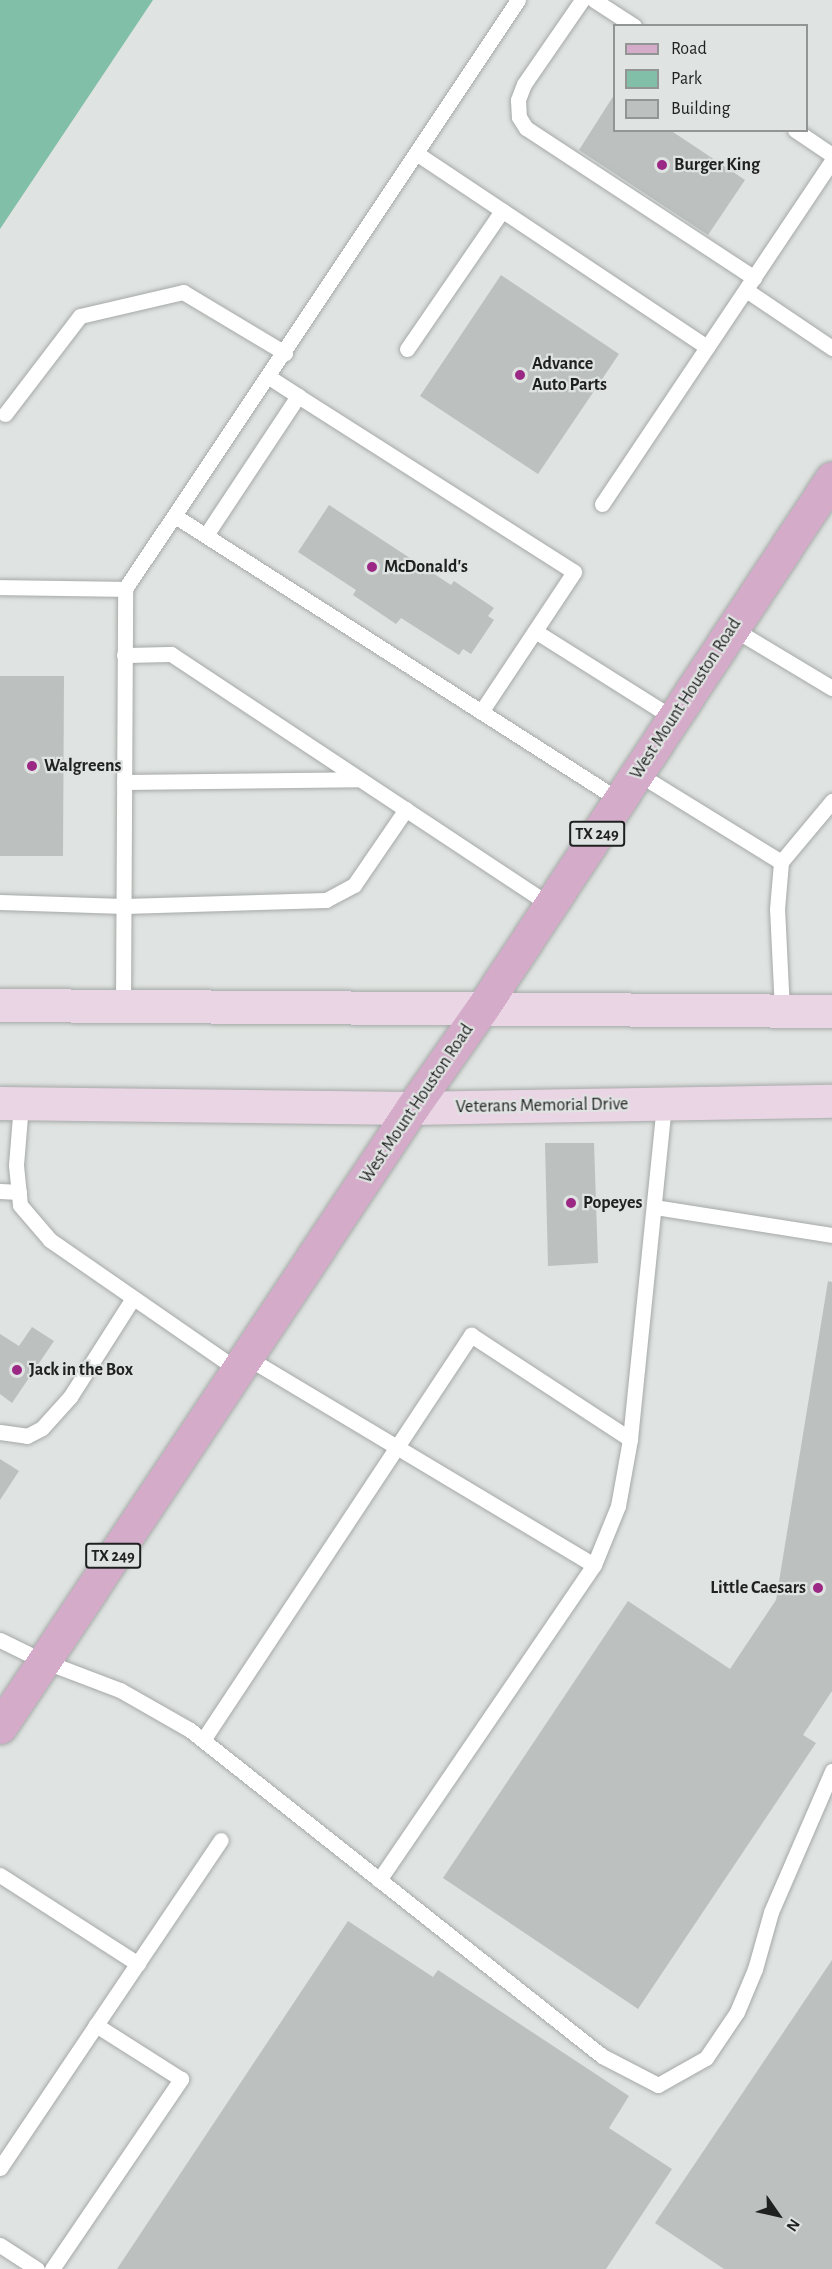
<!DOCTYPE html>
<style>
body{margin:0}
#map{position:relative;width:832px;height:2269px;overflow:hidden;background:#dfe3e1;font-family:"Alegreya Sans",sans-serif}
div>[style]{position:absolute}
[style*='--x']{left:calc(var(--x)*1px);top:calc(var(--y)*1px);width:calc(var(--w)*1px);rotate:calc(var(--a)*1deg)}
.green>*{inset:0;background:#81bfa8}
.building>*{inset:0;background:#bcc0be}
.roads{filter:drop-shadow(0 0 2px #a5a9a7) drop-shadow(0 0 2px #a5a9a7)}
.lane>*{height:15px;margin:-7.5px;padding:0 7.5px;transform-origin:7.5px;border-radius:7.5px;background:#fff}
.secondary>*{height:33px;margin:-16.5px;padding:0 16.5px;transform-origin:16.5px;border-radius:16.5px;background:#ead5e4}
.primary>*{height:33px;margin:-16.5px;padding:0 16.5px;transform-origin:16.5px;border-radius:16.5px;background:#d4abc9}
.dots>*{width:16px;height:16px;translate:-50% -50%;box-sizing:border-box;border:3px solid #dfe3e1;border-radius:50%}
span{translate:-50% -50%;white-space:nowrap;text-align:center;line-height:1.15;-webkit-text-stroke:4.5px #dfe3e1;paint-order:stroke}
.shield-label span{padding:2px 4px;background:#dfe3e1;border:2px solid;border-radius:4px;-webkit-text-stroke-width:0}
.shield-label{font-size:16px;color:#1f2020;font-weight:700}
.poi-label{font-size:18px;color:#1f2020;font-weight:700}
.left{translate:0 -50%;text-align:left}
.right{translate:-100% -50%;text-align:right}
.street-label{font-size:18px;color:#1f2020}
.legend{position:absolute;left:613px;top:24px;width:195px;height:108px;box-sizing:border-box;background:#dfe3e1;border:2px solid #929594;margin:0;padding:8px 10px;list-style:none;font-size:18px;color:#1f2020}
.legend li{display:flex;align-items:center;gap:12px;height:30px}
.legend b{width:30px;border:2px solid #929594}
.north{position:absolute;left:748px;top:2185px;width:60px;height:60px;-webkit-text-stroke:4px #dfe3e1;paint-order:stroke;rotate:124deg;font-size:16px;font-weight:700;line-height:24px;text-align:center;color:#1f2020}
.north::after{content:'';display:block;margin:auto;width:21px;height:27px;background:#1f2020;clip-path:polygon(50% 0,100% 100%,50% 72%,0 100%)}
</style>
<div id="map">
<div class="green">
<i style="clip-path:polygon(0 0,153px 0,0 229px)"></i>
</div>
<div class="building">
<i style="clip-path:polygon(614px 95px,614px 130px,670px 130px,745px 180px,708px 235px,579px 150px)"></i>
<i style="clip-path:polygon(501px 275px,619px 354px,538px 474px,420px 396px)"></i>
<i style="clip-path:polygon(329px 505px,451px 585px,454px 581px,494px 608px,488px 616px,494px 620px,471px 654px,463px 649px,459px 655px,401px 618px,396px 624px,353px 595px,356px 590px,298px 552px)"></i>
<i style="clip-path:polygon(0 676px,64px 676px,63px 856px,0 856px)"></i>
<i style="clip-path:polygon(545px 1143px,594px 1143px,598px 1263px,548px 1266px)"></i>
<i style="clip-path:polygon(828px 1281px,832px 1282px,832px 1691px,803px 1735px,816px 1743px,638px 2009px,443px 1878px,628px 1601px,730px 1669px,776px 1600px)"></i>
<i style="clip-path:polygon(32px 1327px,54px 1341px,12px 1403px,0 1394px,0 1334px,19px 1346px)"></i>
<i style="clip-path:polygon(0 1459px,19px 1471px,0 1500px)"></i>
<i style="clip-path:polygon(348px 1921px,433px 1977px,438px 1970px,629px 2096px,609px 2128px,672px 2169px,606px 2269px,117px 2269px)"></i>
<i style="clip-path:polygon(832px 1960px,832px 2269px,724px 2269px,655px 2223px)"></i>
</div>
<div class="roads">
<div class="lane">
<i style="--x:582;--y:0;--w:102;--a:124.6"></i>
<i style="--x:524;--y:84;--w:17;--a:111"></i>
<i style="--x:518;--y:100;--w:17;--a:87"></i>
<i style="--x:519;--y:117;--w:13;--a:58"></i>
<i style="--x:526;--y:128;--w:273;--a:33.3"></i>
<i style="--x:594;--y:0;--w:48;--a:33"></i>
<i style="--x:795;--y:130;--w:45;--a:34"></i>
<i style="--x:416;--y:153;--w:350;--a:33.7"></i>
<i style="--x:746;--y:290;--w:104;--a:34"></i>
<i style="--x:407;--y:349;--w:168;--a:-55.5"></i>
<i style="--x:269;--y:377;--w:35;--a:33"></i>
<i style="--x:5;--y:414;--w:123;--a:-52.6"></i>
<i style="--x:80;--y:316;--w:106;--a:-13.1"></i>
<i style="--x:183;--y:292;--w:119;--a:30.9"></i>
<i style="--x:602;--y:504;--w:413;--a:-56.2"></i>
<i style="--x:175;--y:516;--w:527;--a:32.6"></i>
<i style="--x:206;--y:535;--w:167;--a:-56.5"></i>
<i style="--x:298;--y:396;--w:327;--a:32.5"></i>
<i style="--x:574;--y:572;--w:168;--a:123.6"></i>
<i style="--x:0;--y:587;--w:125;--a:0.9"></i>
<i style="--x:125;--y:589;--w:708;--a:-56.29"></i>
<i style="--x:732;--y:628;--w:117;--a:31"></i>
<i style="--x:535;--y:631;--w:163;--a:32.2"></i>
<i style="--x:124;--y:655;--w:47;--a:-1.2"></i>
<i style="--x:171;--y:654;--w:455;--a:33.5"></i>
<i style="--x:637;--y:773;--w:169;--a:31.7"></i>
<i style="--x:124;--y:782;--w:235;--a:-0.7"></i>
<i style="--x:0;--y:902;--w:124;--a:1.8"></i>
<i style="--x:124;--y:906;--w:202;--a:-1.7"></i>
<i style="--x:326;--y:900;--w:32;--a:-28"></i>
<i style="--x:354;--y:885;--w:92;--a:-55.6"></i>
<i style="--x:123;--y:1005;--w:416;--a:-89.7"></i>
<i style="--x:782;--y:1010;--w:101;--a:-92.8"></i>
<i style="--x:777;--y:909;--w:47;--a:-85.1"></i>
<i style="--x:781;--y:862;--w:80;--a:-50.1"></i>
<i style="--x:21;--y:1104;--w:61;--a:94.7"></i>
<i style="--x:16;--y:1165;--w:40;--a:84.3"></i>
<i style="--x:20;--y:1205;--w:46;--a:49.4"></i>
<i style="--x:50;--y:1240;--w:230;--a:34.7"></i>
<i style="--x:0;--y:1191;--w:19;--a:3"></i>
<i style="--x:655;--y:1207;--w:179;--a:9"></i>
<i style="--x:248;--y:1358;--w:403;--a:30.9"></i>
<i style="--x:594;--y:1565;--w:64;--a:-67.9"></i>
<i style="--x:618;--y:1506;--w:68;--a:-79.8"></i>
<i style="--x:630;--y:1439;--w:337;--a:-84.2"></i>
<i style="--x:0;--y:1432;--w:27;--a:8"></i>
<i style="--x:27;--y:1436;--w:17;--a:-28"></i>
<i style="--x:42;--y:1428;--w:42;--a:-47.9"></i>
<i style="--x:70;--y:1397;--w:117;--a:-57.5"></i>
<i style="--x:0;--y:1640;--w:46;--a:26"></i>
<i style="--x:41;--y:1660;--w:85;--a:20.8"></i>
<i style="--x:120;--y:1690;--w:81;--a:29.7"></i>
<i style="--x:190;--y:1730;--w:525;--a:38.35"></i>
<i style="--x:602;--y:2056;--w:63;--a:27.4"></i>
<i style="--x:658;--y:2085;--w:55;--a:-29.4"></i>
<i style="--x:706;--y:2058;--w:55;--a:-56"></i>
<i style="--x:737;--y:2012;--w:47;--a:-67.3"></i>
<i style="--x:755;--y:1969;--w:59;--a:-74.3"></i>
<i style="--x:771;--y:1912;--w:154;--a:-66.6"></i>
<i style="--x:203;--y:1740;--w:486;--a:-56.5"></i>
<i style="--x:471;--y:1335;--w:190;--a:33.2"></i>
<i style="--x:0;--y:1875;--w:164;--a:32.8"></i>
<i style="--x:379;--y:1880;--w:381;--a:-55.7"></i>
<i style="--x:0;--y:2168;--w:172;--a:-56.1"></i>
<i style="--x:0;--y:2245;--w:44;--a:33"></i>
<i style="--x:52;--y:2269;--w:230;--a:-55.8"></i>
<i style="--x:181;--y:2079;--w:101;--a:-147.6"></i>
<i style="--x:96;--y:2025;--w:223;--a:-56"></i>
</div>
<div class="secondary">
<i style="--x:0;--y:1005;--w:832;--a:0.41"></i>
<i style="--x:0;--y:1103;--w:412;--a:0.7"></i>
<i style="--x:412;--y:1108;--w:420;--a:-1"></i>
</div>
<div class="primary">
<i style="--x:0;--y:1727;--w:744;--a:-56.35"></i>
<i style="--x:412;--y:1108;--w:120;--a:-54.9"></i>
<i style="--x:481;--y:1010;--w:637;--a:-56.58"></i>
</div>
</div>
<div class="dots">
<i style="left:662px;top:165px;background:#9b2884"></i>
<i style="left:520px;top:375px;background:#9b2884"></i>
<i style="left:372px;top:567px;background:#9b2884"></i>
<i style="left:32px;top:766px;background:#9b2884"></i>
<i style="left:571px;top:1203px;background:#9b2884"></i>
<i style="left:17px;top:1370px;background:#9b2884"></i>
<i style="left:818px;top:1588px;background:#9b2884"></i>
</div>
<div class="shield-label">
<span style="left:597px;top:834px">TX 249</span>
<span style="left:113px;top:1556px">TX 249</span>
</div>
<div class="poi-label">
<span class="left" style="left:674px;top:165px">Burger King</span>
<span class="left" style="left:532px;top:375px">Advance<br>Auto Parts</span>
<span class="left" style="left:384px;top:567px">McDonald's</span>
<span class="left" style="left:44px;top:766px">Walgreens</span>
<span class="left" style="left:583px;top:1203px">Popeyes</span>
<span class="left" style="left:29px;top:1370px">Jack in the Box</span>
<span class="right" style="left:806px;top:1588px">Little Caesars</span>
</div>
<div class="street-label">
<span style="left:686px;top:699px;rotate:-57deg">West Mount Houston Road</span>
<span style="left:417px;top:1104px;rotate:-56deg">West Mount Houston Road</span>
<span style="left:542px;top:1106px;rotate:-1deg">Veterans Memorial Drive</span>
</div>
<ul class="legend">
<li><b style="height:8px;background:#d4abc9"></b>Road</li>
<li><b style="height:16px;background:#81bfa8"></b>Park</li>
<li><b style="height:16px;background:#bcc0be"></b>Building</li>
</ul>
<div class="north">N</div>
</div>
